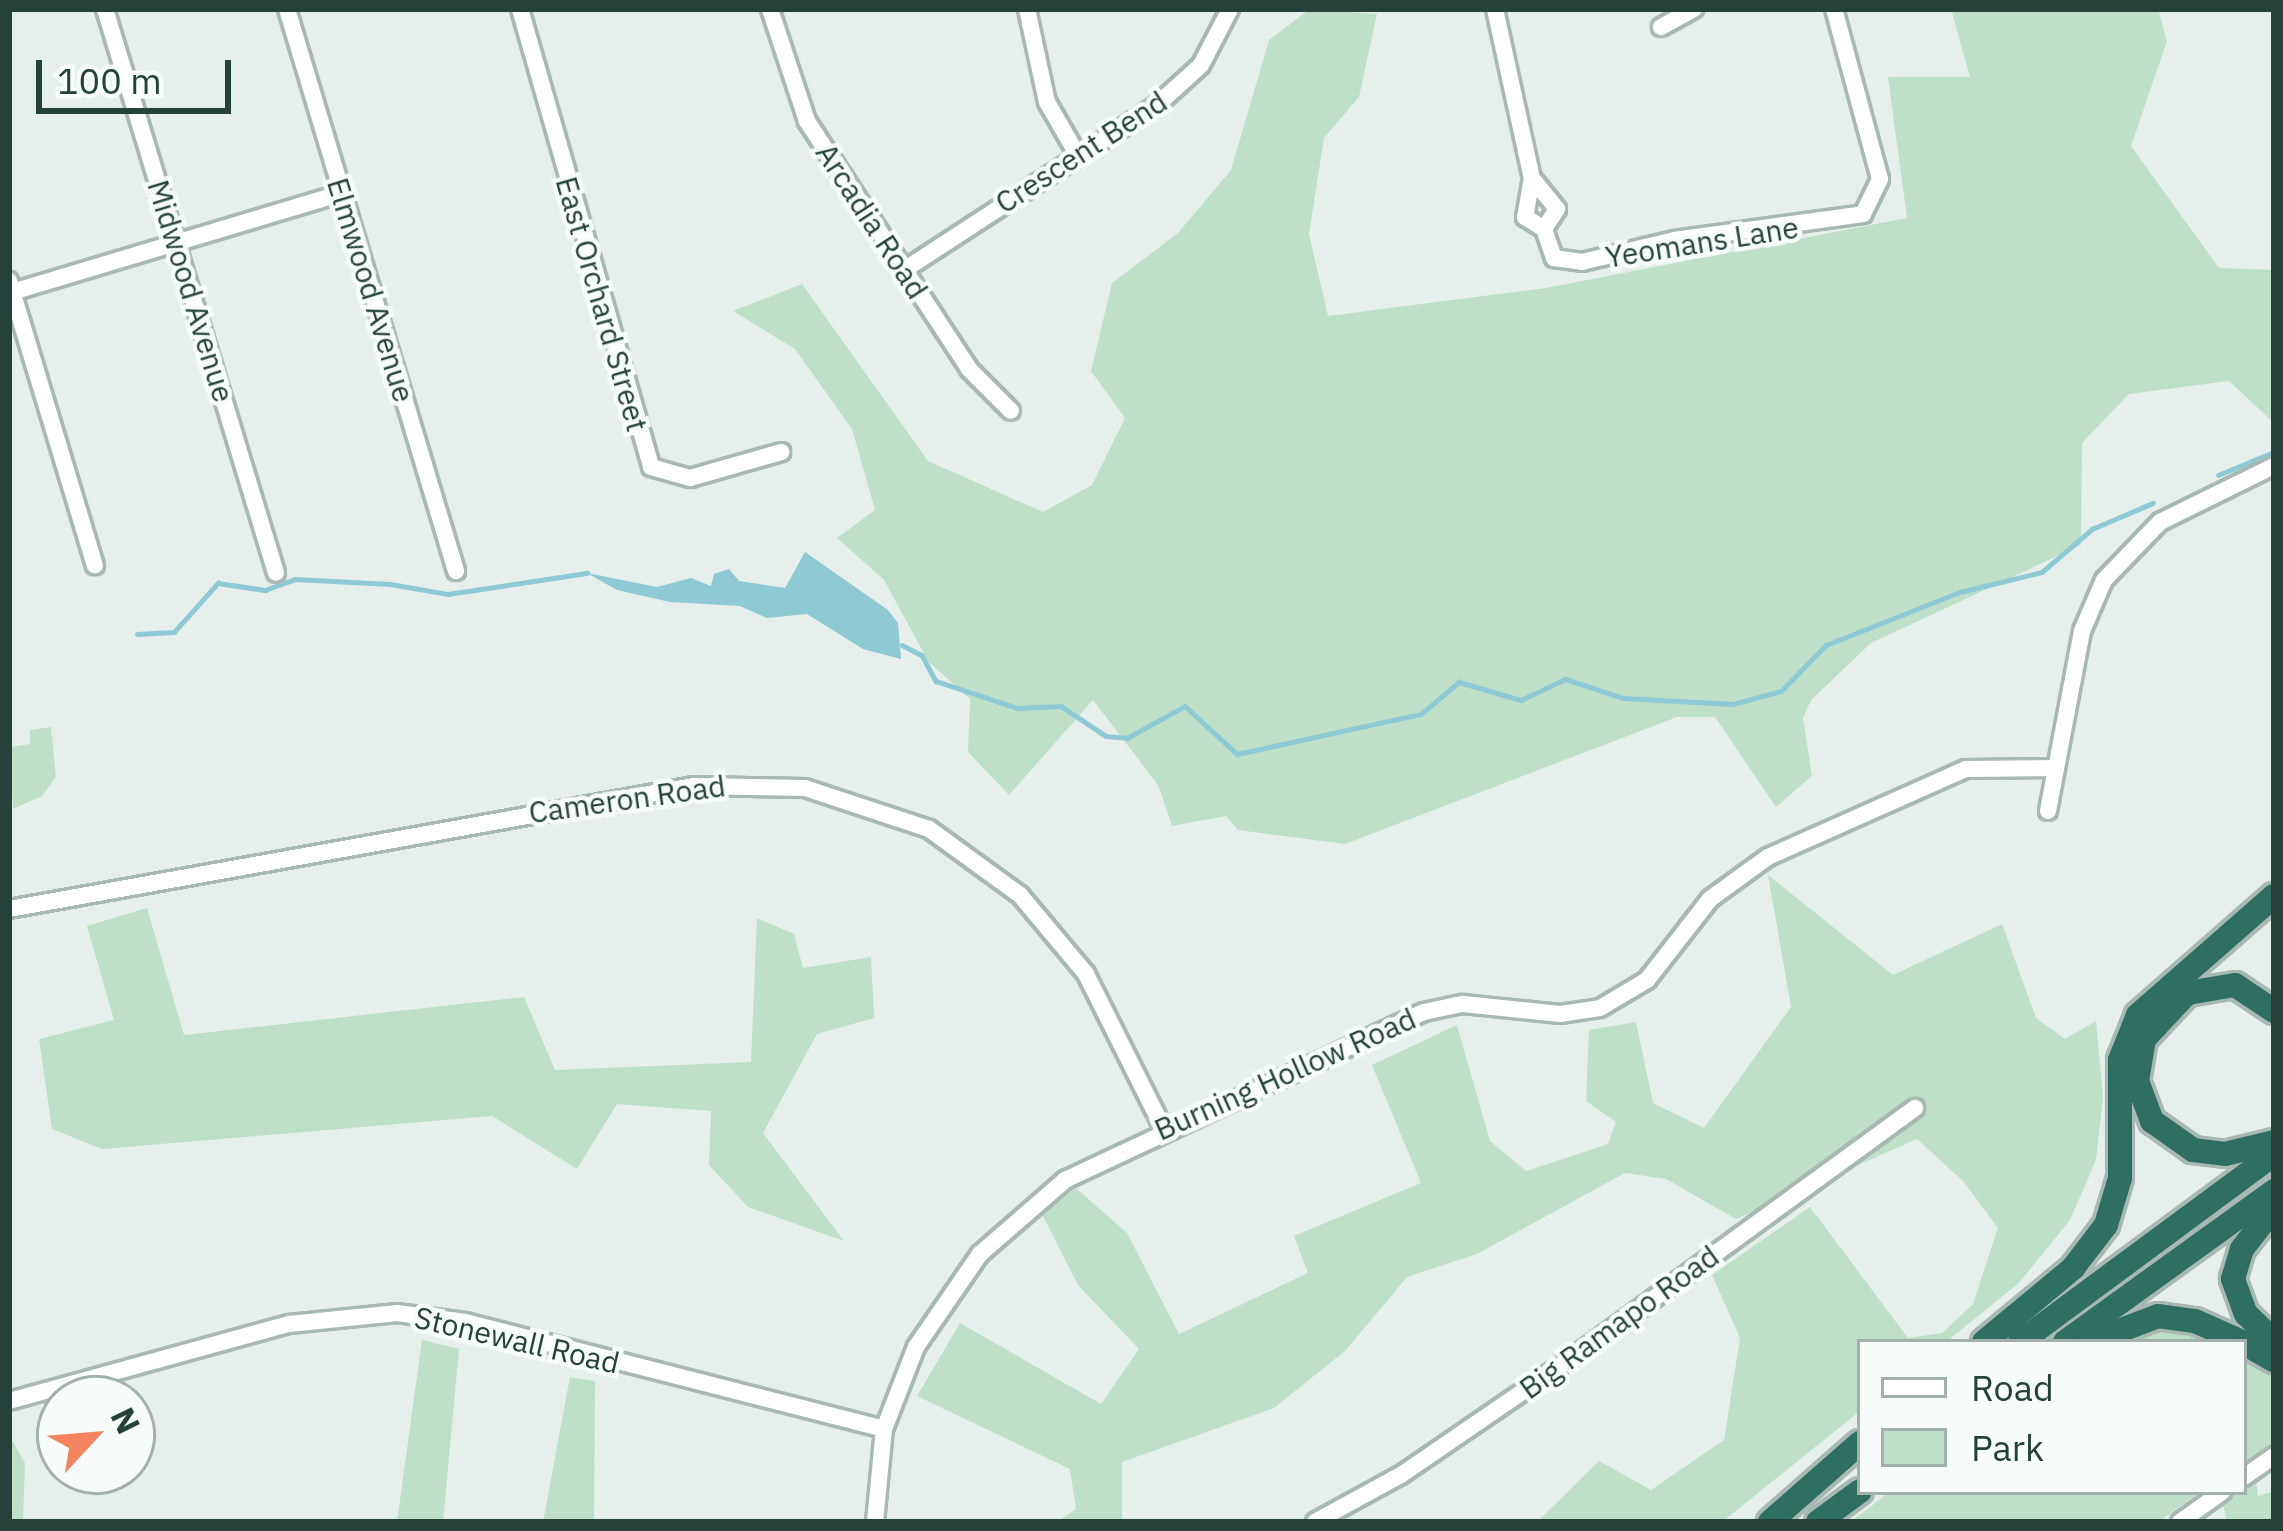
<!DOCTYPE html>
<style>
body{margin:0}
#map{position:relative;width:2283px;height:1531px;overflow:hidden;background:#e6efeb;font-family:"IBM Plex Sans",sans-serif}
div>[style]{position:absolute}
[style*='--x']{left:calc(var(--x)*1px);top:calc(var(--y)*1px);width:calc(var(--w)*1px);rotate:calc(var(--a)*1deg)}
.green>*{inset:0;background:#bfe0c8}
.water>*{inset:0;background:#8ec9d4}
.stream>*{height:4.5px;margin:-2.25px;padding:0 2.25px;transform-origin:2.25px;border-radius:2.25px;background:#8ec9d4}
.roads{filter:drop-shadow(3px 0 #a8b8b2) drop-shadow(-3px 0 #a8b8b2) drop-shadow(0 3px #a8b8b2) drop-shadow(0 -3px #a8b8b2)}
.minor>*{height:16px;margin:-8px;padding:0 8px;transform-origin:8px;border-radius:8px;background:#fff}
.highway>*{height:24px;margin:-12px;padding:0 12px;transform-origin:12px;border-radius:12px;background:#2f6f62}
span{translate:-50% -50%;white-space:nowrap;text-align:center;line-height:1.15;-webkit-text-stroke:9px #f7fbf9;paint-order:stroke}
.street-label{font-size:30px;color:#24423a}
.frame{position:absolute;inset:0;border:12px solid #24423a;pointer-events:none}
.legend{position:absolute;left:1857px;top:1339px;width:390px;height:156px;box-sizing:border-box;background:#f7fbf9;border:3px solid #a3b1ad;margin:0;padding:15px 21px;list-style:none;font-size:36px;color:#24423a}
.legend li{display:flex;align-items:center;gap:24px;height:60px}
.legend b{width:60px;border:3px solid #a3b1ad}
.north{position:absolute;left:36px;top:1375px;width:120px;height:120px;box-sizing:border-box;background:#f7fbf9;border:3px solid #a3b1ad;border-radius:50%;rotate:64deg;font-size:33px;font-weight:700;line-height:48px;text-align:center;color:#24423a}
.north::after{content:'';display:block;margin:auto;width:42px;height:54px;background:#f4845f;clip-path:polygon(50% 0,100% 100%,50% 72%,0 100%)}
.scale{position:absolute;left:36px;top:60px;width:195px;height:54px;box-sizing:border-box;border:6px solid #24423a;border-top:0;padding-left:15px;font-size:36px;line-height:42px;white-space:nowrap;color:#24423a;-webkit-text-stroke:9px #f7fbf9;paint-order:stroke}
</style>
<div id="map">
<div class="green">
<div style="clip-path:polygon(1310px 9px,1377px 14px,1359px 97px,1324px 138px,1309px 234px,1328px 316px,1546px 288px,1907px 218px,1888px 77px,1970px 77px,1951px 9px,2158px 9px,2167px 41px,2131px 146px,2219px 268px,2274px 270px,2274px 423px,2229px 381px,2129px 394px,2082px 443px,2081px 545px,1871px 643px,1811px 700px,1803px 718px,1812px 776px,1776px 807px,1715px 717px,1677px 717px,1345px 844px,1238px 830px,1226px 816px,1172px 826px,1158px 785px,1093px 700px,1009px 795px,968px 752px,970px 699px,928px 661px,884px 580px,837px 538px,875px 510px,852px 429px,795px 349px,733px 311px,802px 284px,928px 461px,1043px 512px,1092px 485px,1125px 418px,1091px 371px,1112px 283px,1178px 233px,1231px 170px,1269px 40px)"></div>
<div style="clip-path:polygon(51px 727px,56px 777px,42px 796px,13px 809px,9px 747px,30px 744px,30px 730px)"></div>
<div style="clip-path:polygon(1768px 875px,1893px 975px,2002px 924px,2036px 1018px,2065px 1039px,2096px 1021px,2103px 1097px,2096px 1160px,2070px 1220px,2019px 1283px,1946px 1342px,1860px 1342px,1860px 1411px,1722px 1522px,1537px 1522px,1599px 1461px,1651px 1490px,1724px 1440px,1740px 1338px,1712px 1275px,1810px 1207px,1908px 1338px,1942px 1333px,1973px 1304px,1998px 1228px,1964px 1182px,1917px 1139px,1736px 1219px,1666px 1179px,1625px 1173px,1477px 1254px,1407px 1277px,1345px 1351px,1274px 1408px,1122px 1462px,1122px 1522px,1057px 1522px,1076px 1509px,1070px 1469px,917px 1396px,960px 1323px,1101px 1404px,1139px 1349px,1078px 1285px,1042px 1214px,1076px 1188px,1127px 1233px,1179px 1334px,1308px 1273px,1294px 1236px,1421px 1183px,1372px 1065px,1457px 1025px,1490px 1141px,1526px 1171px,1608px 1144px,1616px 1122px,1586px 1101px,1589px 1030px,1636px 1022px,1653px 1103px,1704px 1128px,1791px 1007px)"></div>
<div style="clip-path:polygon(147px 908px,184px 1035px,524px 997px,555px 1070px,751px 1062px,757px 918px,794px 934px,803px 968px,871px 957px,874px 1018px,817px 1034px,763px 1133px,844px 1241px,748px 1207px,709px 1165px,711px 1111px,617px 1104px,577px 1169px,492px 1116px,102px 1149px,52px 1129px,39px 1039px,114px 1020px,87px 926px)"></div>
<div style="clip-path:polygon(2166px 1313px,2274px 1352px,2274px 1445px,2253px 1457px,2258px 1496px,2274px 1491px,2274px 1522px,2227px 1522px,2220px 1492px,2244px 1492px,2244px 1342px,2103px 1342px)"></div>
<div style="clip-path:polygon(422px 1340px,459px 1349px,443px 1522px,397px 1522px)"></div>
<div style="clip-path:polygon(570px 1377px,595px 1381px,594px 1522px,543px 1522px)"></div>
<div style="clip-path:polygon(9px 1435px,25px 1463px,23px 1522px,9px 1522px)"></div>
<div style="clip-path:polygon(1890px 1492px,2200px 1492px,2158px 1522px,1850px 1522px)"></div>
</div>
<div class="water">
<div style="clip-path:polygon(805px 552px,888px 610px,898px 623px,901px 659px,863px 649px,807px 614px,767px 618px,740px 606px,670px 602px,617px 590px,587px 573px,657px 587px,691px 578px,711px 586px,714px 574px,729px 569px,739px 581px,785px 588px)"></div>
</div>
<div class="stream">
<div style="--x:2218;--y:475;--w:61;--a:-22.3"></div>
<div style="--x:137;--y:634;--w:37;--a:-3"></div>
<div style="--x:174;--y:632;--w:66;--a:-48.1"></div>
<div style="--x:218;--y:583;--w:48;--a:8.5"></div>
<div style="--x:265;--y:590;--w:32;--a:-20"></div>
<div style="--x:295;--y:579;--w:95;--a:3"></div>
<div style="--x:390;--y:584;--w:59;--a:9.8"></div>
<div style="--x:448;--y:594;--w:141;--a:-8.6"></div>
<div style="--x:902;--y:645;--w:22;--a:27"></div>
<div style="--x:922;--y:655;--w:30;--a:62"></div>
<div style="--x:936;--y:681;--w:85;--a:18.4"></div>
<div style="--x:1017;--y:708;--w:44;--a:-2.6"></div>
<div style="--x:1061;--y:706;--w:54;--a:33.7"></div>
<div style="--x:1106;--y:736;--w:21;--a:5"></div>
<div style="--x:1127;--y:738;--w:66;--a:-28.9"></div>
<div style="--x:1185;--y:706;--w:71;--a:42.7"></div>
<div style="--x:1237;--y:754;--w:188;--a:-12.3"></div>
<div style="--x:1421;--y:714;--w:50;--a:-40.1"></div>
<div style="--x:1459;--y:682;--w:65;--a:16.2"></div>
<div style="--x:1521;--y:700;--w:49;--a:-25.5"></div>
<div style="--x:1565;--y:679;--w:61;--a:18.1"></div>
<div style="--x:1623;--y:698;--w:110;--a:3.1"></div>
<div style="--x:1733;--y:704;--w:50;--a:-15.2"></div>
<div style="--x:1781;--y:691;--w:64;--a:-45.6"></div>
<div style="--x:1826;--y:645;--w:144;--a:-21.6"></div>
<div style="--x:1960;--y:592;--w:84;--a:-13.7"></div>
<div style="--x:2042;--y:572;--w:66;--a:-40.7"></div>
<div style="--x:2092;--y:529;--w:66;--a:-23.1"></div>
</div>
<div class="roads">
<div class="minor">
<div style="--x:105;--y:9;--w:589;--a:73.13"></div>
<div style="--x:287;--y:9;--w:587;--a:73.26"></div>
<div style="--x:520;--y:9;--w:476;--a:74"></div>
<div style="--x:651;--y:467;--w:41;--a:15.8"></div>
<div style="--x:690;--y:478;--w:95;--a:-15.9"></div>
<div style="--x:770;--y:9;--w:118;--a:71.7"></div>
<div style="--x:807;--y:121;--w:296;--a:56.8"></div>
<div style="--x:969;--y:369;--w:59;--a:45"></div>
<div style="--x:1027;--y:9;--w:95;--a:77.9"></div>
<div style="--x:1047;--y:102;--w:60;--a:60"></div>
<div style="--x:1495;--y:9;--w:173;--a:77.7"></div>
<div style="--x:1532;--y:178;--w:40;--a:100"></div>
<div style="--x:1525;--y:217;--w:22;--a:32"></div>
<div style="--x:1544;--y:229;--w:24;--a:-57"></div>
<div style="--x:1557;--y:209;--w:40;--a:-129"></div>
<div style="--x:1661;--y:27;--w:38;--a:-29"></div>
<div style="--x:1544;--y:229;--w:31;--a:71"></div>
<div style="--x:1554;--y:258;--w:28;--a:8"></div>
<div style="--x:1582;--y:262;--w:95;--a:-13.4"></div>
<div style="--x:1674;--y:240;--w:191;--a:-7.8"></div>
<div style="--x:1863;--y:214;--w:39;--a:-64"></div>
<div style="--x:1880;--y:179;--w:176;--a:-105.1"></div>
<div style="--x:904;--y:270;--w:302;--a:-33.1"></div>
<div style="--x:1157;--y:105;--w:59;--a:-42.3"></div>
<div style="--x:1201;--y:65;--w:63;--a:-62.6"></div>
<div style="--x:9;--y:281;--w:297;--a:73.2"></div>
<div style="--x:12;--y:292;--w:345;--a:-16.7"></div>
<div style="--x:2048;--y:811;--w:183;--a:-79.3"></div>
<div style="--x:2082;--y:631;--w:56;--a:-66.7"></div>
<div style="--x:2104;--y:580;--w:81;--a:-46"></div>
<div style="--x:2160;--y:522;--w:127;--a:-26.2"></div>
<div style="--x:9;--y:909;--w:696;--a:-10.18"></div>
<div style="--x:694;--y:786;--w:111;--a:1"></div>
<div style="--x:805;--y:788;--w:131;--a:18.3"></div>
<div style="--x:929;--y:829;--w:112;--a:36"></div>
<div style="--x:1020;--y:895;--w:103;--a:50.1"></div>
<div style="--x:1086;--y:974;--w:172;--a:63.4"></div>
<div style="--x:9;--y:1401;--w:290;--a:-15.4"></div>
<div style="--x:289;--y:1324;--w:109;--a:-5.8"></div>
<div style="--x:397;--y:1313;--w:69;--a:7.5"></div>
<div style="--x:465;--y:1322;--w:432;--a:14.3"></div>
<div style="--x:2244;--y:1477;--w:37;--a:-35"></div>
<div style="--x:875;--y:1522;--w:93;--a:-84.5"></div>
<div style="--x:884;--y:1429;--w:88;--a:-68.7"></div>
<div style="--x:916;--y:1347;--w:113;--a:-55.5"></div>
<div style="--x:980;--y:1254;--w:113;--a:-41"></div>
<div style="--x:1065;--y:1180;--w:396;--a:-25.1"></div>
<div style="--x:1424;--y:1012;--w:40;--a:-12"></div>
<div style="--x:1463;--y:1004;--w:98;--a:5.9"></div>
<div style="--x:1560;--y:1014;--w:40;--a:-8.5"></div>
<div style="--x:1600;--y:1008;--w:55;--a:-30.8"></div>
<div style="--x:1647;--y:980;--w:103;--a:-52.1"></div>
<div style="--x:1710;--y:899;--w:72;--a:-35.9"></div>
<div style="--x:1768;--y:857;--w:217;--a:-24"></div>
<div style="--x:1966;--y:769;--w:90;--a:-0.6"></div>
<div style="--x:1315;--y:1522;--w:98;--a:-28.7"></div>
<div style="--x:1401;--y:1475;--w:216;--a:-34.4"></div>
<div style="--x:1579;--y:1353;--w:416;--a:-36.1"></div>
<div style="--x:2180;--y:1522;--w:52;--a:-35.5"></div>
</div>
<div class="highway">
<div style="--x:2274;--y:1011;--w:47;--a:-146.3"></div>
<div style="--x:2235;--y:985;--w:49;--a:170.5"></div>
<div style="--x:2187;--y:993;--w:63;--a:133.1"></div>
<div style="--x:2144;--y:1039;--w:43;--a:99.5"></div>
<div style="--x:2137;--y:1081;--w:43;--a:69.4"></div>
<div style="--x:2152;--y:1121;--w:50;--a:35.3"></div>
<div style="--x:2193;--y:1150;--w:32;--a:7"></div>
<div style="--x:2225;--y:1154;--w:50;--a:-13.8"></div>
<div style="--x:2274;--y:1208;--w:52;--a:128"></div>
<div style="--x:2242;--y:1249;--w:31;--a:107"></div>
<div style="--x:2233;--y:1279;--w:37;--a:70"></div>
<div style="--x:2246;--y:1314;--w:39;--a:44"></div>
<div style="--x:1984;--y:1342;--w:116;--a:-39.7"></div>
<div style="--x:2073;--y:1268;--w:54;--a:-52.5"></div>
<div style="--x:2106;--y:1225;--w:49;--a:-73.4"></div>
<div style="--x:2120;--y:1178;--w:118;--a:-90"></div>
<div style="--x:2120;--y:1060;--w:48;--a:-68.2"></div>
<div style="--x:2138;--y:1015;--w:181;--a:-41.2"></div>
<div style="--x:2020;--y:1342;--w:316;--a:-36.5"></div>
<div style="--x:2065;--y:1342;--w:258;--a:-35.8"></div>
<div style="--x:2090;--y:1342;--w:73;--a:-20.9"></div>
<div style="--x:2158;--y:1316;--w:37;--a:8"></div>
<div style="--x:2195;--y:1321;--w:51;--a:24.1"></div>
<div style="--x:2244;--y:1343;--w:34;--a:30"></div>
<div style="--x:1770;--y:1522;--w:120;--a:-41.3"></div>
<div style="--x:1818;--y:1522;--w:52;--a:-36.4"></div>
</div>
</div>
<div class="street-label">
<span style="left:1081px;top:152px;rotate:-33deg">Crescent Bend</span>
<span style="left:872px;top:221px;rotate:57deg">Arcadia Road</span>
<span style="left:1702px;top:242px;rotate:-9deg">Yeomans Lane</span>
<span style="left:371px;top:290px;rotate:73deg">Elmwood Avenue</span>
<span style="left:191px;top:291px;rotate:73deg">Midwood Avenue</span>
<span style="left:602px;top:304px;rotate:74deg">East Orchard Street</span>
<span style="left:627px;top:799px;rotate:-8deg">Cameron Road</span>
<span style="left:1285px;top:1074px;rotate:-24deg">Burning Hollow Road</span>
<span style="left:1619px;top:1322px;rotate:-36deg">Big Ramapo Road</span>
<span style="left:517px;top:1340px;rotate:13deg">Stonewall Road</span>
</div>
<div class="frame"></div>
<ul class="legend">
<li><b style="height:15px;background:#fff"></b>Road</li>
<li><b style="height:33px;background:#bfe0c8"></b>Park</li>
</ul>
<div class="north">N</div>
<div class="scale">100 m</div>
</div>
